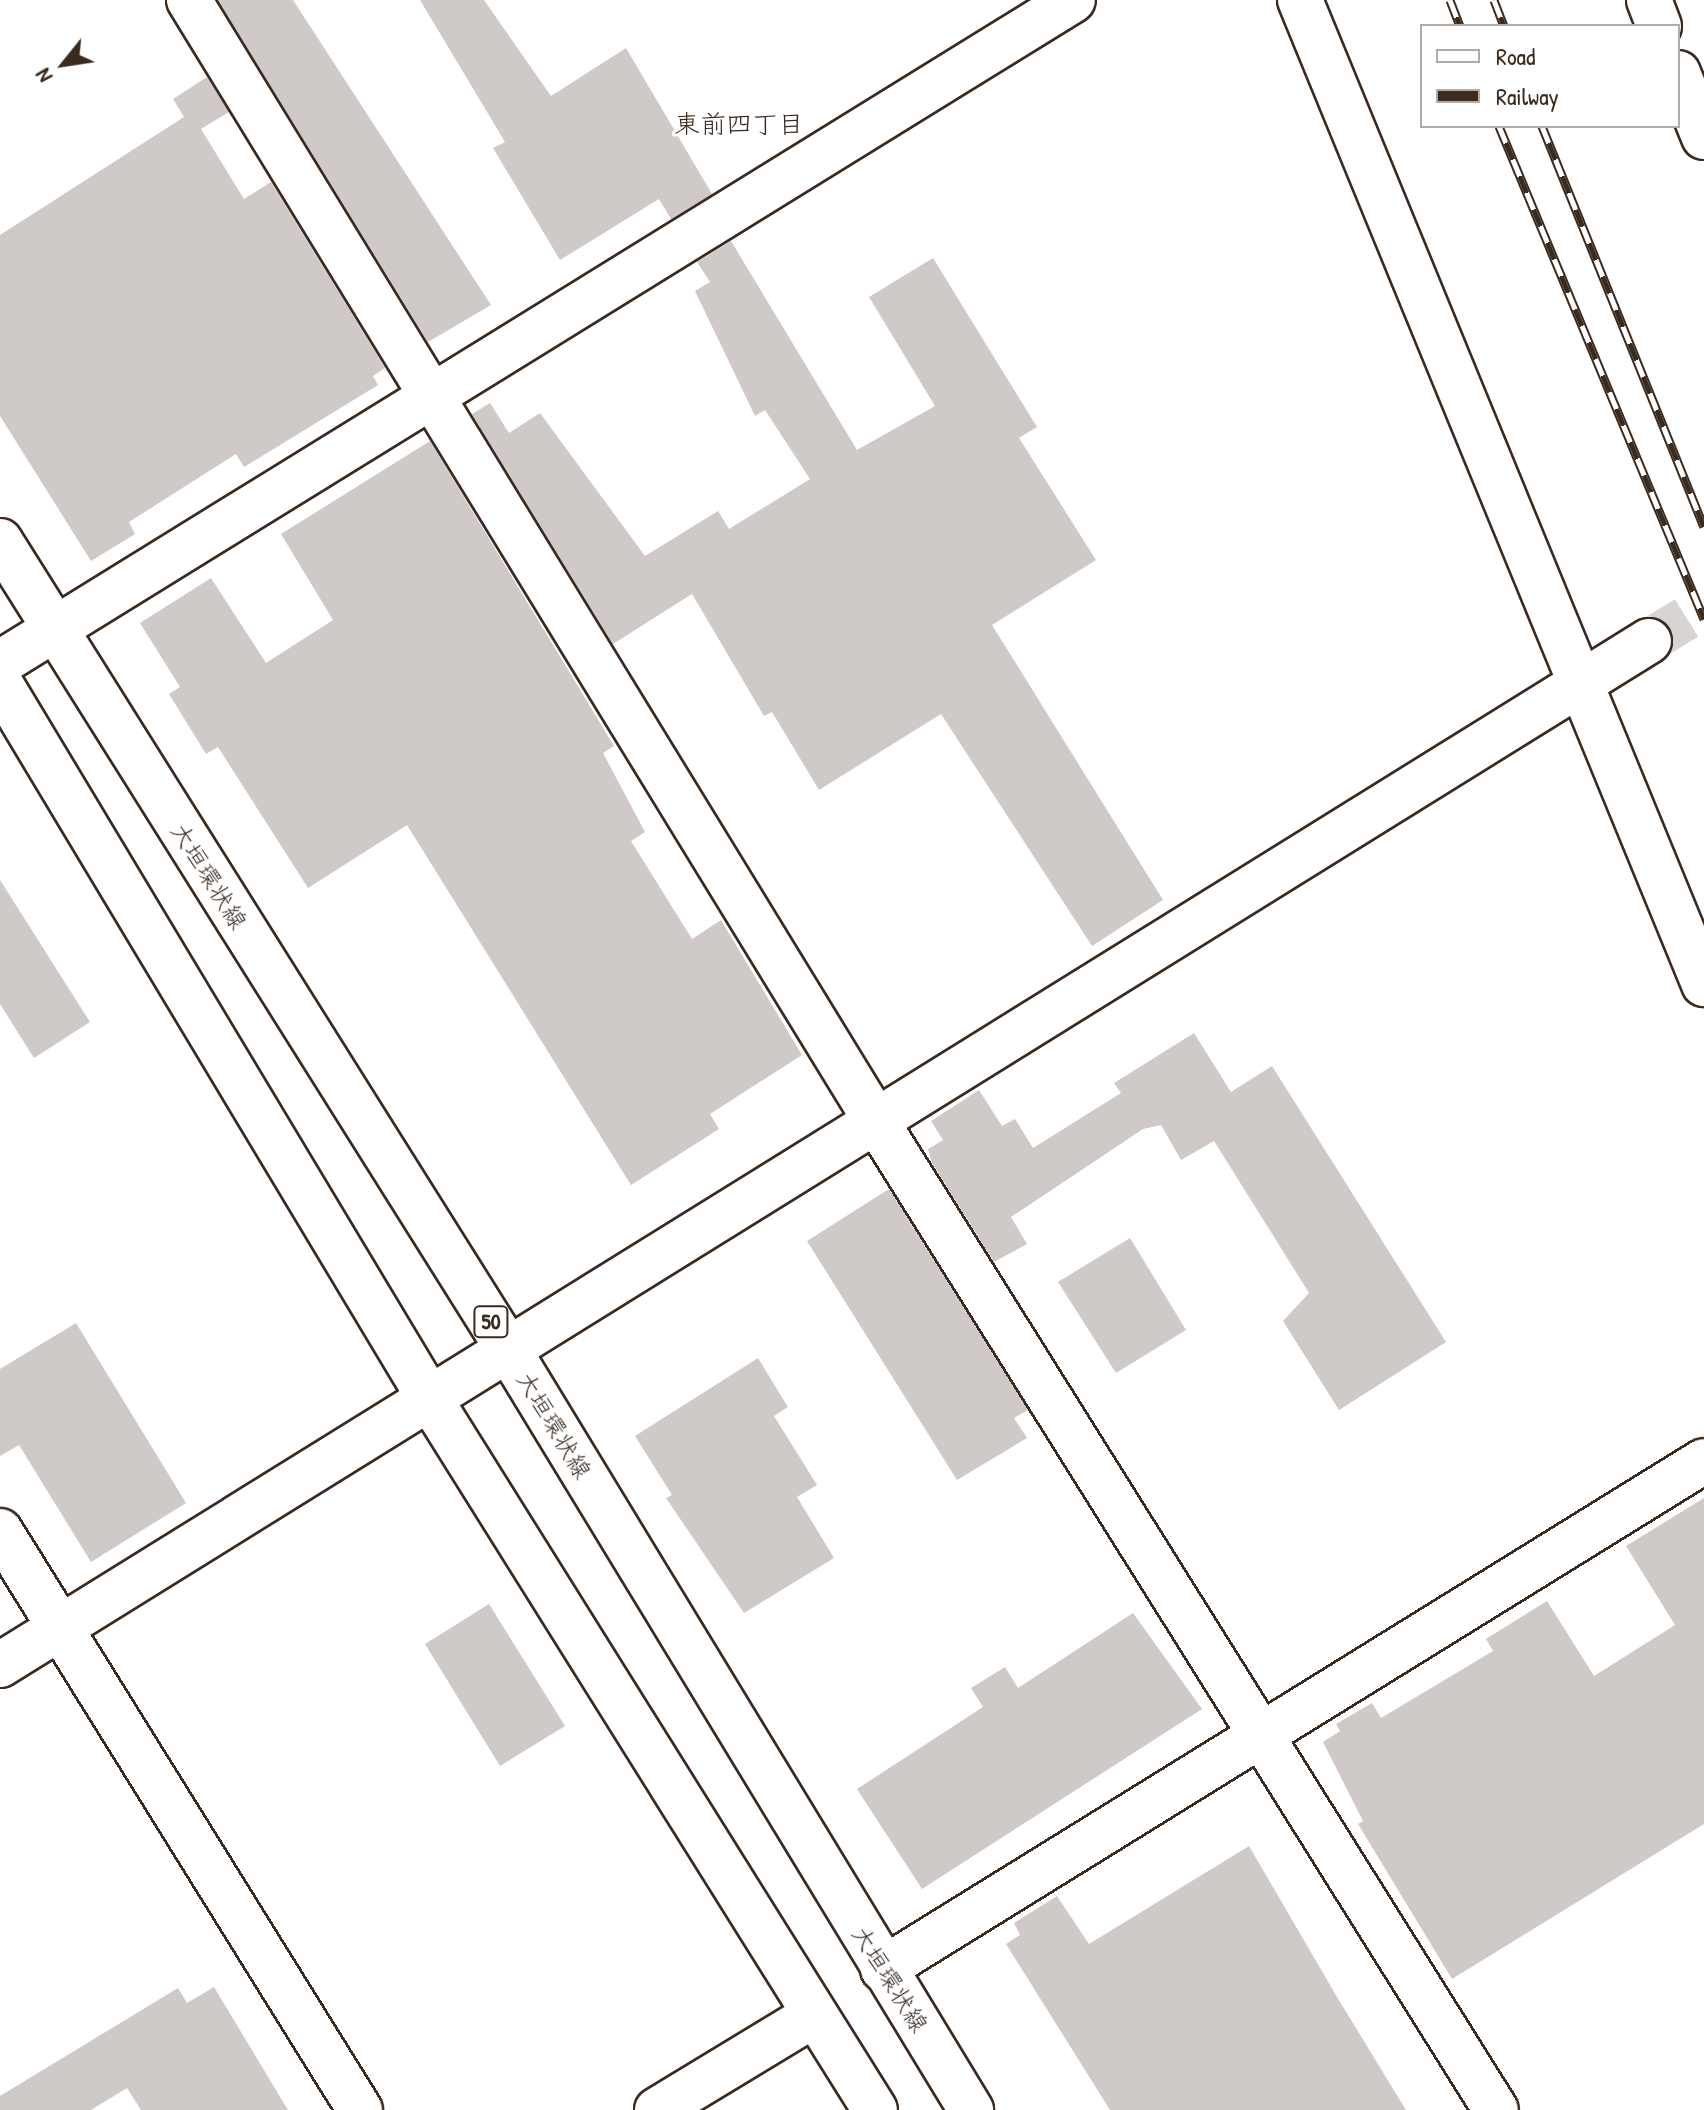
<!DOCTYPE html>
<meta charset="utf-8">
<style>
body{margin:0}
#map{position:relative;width:1704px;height:2110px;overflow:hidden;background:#fff;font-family:"Patrick Hand","Klee One",sans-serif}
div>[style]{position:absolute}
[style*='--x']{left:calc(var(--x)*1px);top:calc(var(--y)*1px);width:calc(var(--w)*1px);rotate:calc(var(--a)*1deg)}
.building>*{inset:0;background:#cfcac7}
.minor-tunnel>*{height:44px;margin-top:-22px;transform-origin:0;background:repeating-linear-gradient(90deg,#d8d4d2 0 44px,transparent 0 66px)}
.roads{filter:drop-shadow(2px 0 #3b2a1e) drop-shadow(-2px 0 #3b2a1e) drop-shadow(0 2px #3b2a1e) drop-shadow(0 -2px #3b2a1e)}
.minor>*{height:44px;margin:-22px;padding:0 22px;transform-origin:22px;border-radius:22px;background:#fff}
.major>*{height:44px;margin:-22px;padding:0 22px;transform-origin:22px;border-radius:22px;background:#fff}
.rail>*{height:9px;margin-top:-4.5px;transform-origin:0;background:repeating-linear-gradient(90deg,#fff 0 18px,#3b2a1e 0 36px);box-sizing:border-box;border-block:2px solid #3b2a1e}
span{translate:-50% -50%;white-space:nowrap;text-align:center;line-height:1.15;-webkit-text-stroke:6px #fff;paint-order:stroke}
.shield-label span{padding:2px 6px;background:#fff;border:2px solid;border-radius:6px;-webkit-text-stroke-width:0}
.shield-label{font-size:22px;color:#3b2a1e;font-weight:700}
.street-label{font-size:24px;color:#3b2a1e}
.neighbourhood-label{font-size:26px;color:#3b2a1e}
.legend{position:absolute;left:1420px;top:24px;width:260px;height:104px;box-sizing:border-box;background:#fff;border:2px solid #b1aaa5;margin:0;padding:10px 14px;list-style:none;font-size:24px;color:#3b2a1e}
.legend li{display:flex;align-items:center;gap:16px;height:40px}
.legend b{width:40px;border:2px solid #b1aaa5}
.north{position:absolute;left:24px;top:24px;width:80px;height:80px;-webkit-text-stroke:6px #fff;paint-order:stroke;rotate:240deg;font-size:22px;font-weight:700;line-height:32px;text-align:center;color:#3b2a1e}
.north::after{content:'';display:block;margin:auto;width:28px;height:36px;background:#3b2a1e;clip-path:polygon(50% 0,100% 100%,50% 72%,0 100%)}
</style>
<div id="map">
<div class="building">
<div style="clip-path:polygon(218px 0,293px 0,491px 305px,428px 342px)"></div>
<div style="clip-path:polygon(420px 0,484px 0,551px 96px,626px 48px,712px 194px,671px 219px,659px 199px,560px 260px,493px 148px,505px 142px)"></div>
<div style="clip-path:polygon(207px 77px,229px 112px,201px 129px,244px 199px,271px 182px,385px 368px,373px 376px,378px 385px,244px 467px,236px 454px,129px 522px,135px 534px,91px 561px,0 416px,0 235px,184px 117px,173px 99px)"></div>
<div style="clip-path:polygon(731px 241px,857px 450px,935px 406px,869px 297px,933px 258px,1037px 427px,1019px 438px,1096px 560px,992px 625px,1163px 900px,1092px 946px,941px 714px,819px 790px,772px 712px,764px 716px,692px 594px,613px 644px,472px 414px,490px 403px,509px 433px,540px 413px,645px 556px,718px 511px,729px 529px,810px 479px,765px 410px,755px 416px,695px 291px,710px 282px,697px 262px)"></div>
<div style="clip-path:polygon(430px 441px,614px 746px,603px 753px,645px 832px,631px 841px,692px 939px,721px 920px,802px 1055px,710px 1114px,719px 1129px,631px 1185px,407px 825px,308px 888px,218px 747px,206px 754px,169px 694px,180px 687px,140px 623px,211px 578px,266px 663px,333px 620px,281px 534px)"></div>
<div style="clip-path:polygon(0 880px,90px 1022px,34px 1058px,0 1004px)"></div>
<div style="clip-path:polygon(1194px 1033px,1231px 1092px,1272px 1066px,1446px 1342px,1339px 1410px,1283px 1321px,1309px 1293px,1214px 1141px,1181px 1160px,1161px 1125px,1143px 1129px,1011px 1217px,1027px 1244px,994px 1262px,932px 1163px,928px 1149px,943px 1140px,931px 1121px,979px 1090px,1002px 1126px,1015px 1119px,1033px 1148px,1121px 1093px,1114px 1083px)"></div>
<div style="clip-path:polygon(889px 1189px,1028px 1410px,1014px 1418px,1027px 1438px,957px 1480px,807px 1241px)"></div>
<div style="clip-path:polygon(1130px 1238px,1186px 1330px,1116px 1373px,1058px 1282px)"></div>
<div style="clip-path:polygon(76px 1323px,186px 1503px,91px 1562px,19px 1445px,0 1456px,0 1369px)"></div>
<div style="clip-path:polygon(758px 1358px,788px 1407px,774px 1416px,817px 1485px,797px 1497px,834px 1558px,744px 1613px,666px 1498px,672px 1495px,635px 1436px)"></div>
<div style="clip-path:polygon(1704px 1498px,1704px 1824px,1452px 1979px,1358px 1824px,1363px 1821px,1323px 1742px,1340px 1731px,1336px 1724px,1372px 1703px,1381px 1718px,1493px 1651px,1486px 1639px,1547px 1601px,1594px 1676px,1675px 1625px,1626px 1546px)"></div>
<div style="clip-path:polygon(489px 1604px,565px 1726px,500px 1766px,425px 1644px)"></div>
<div style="clip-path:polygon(1133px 1613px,1202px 1709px,922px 1889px,857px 1789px,983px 1707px,971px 1688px,1005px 1667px,1018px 1688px)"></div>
<div style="clip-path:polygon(1249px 1846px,1337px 1997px,1406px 2110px,1110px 2110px,1006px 1944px,1020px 1935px,1014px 1923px,1057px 1896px,1089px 1944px)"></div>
<div style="clip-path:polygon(214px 1987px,288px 2110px,141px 2110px,127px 2088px,91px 2110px,0 2110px,0 2096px,178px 1988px,187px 2003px)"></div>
</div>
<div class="minor-tunnel">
<div style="--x:1649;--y:641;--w:65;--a:-31.7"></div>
</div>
<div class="roads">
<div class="minor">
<div style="--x:189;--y:0;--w:1315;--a:58.5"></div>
<div style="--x:876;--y:1121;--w:1167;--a:57.92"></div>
<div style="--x:1300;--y:0;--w:1064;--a:67.68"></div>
<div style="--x:1649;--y:0;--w:28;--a:69"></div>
<div style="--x:1678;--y:73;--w:69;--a:67.9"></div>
<div style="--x:0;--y:663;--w:1261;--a:-31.71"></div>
<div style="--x:0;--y:1531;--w:682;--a:58.13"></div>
<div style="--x:0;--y:1665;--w:1941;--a:-31.84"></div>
<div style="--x:883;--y:1969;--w:965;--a:-31.75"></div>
<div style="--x:657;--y:2110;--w:184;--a:-31.2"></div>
</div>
<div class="major">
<div style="--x:0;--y:541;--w:954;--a:57.84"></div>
<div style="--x:508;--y:1349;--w:891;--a:58.68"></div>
<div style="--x:0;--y:683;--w:832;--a:59.02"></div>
<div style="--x:428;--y:1396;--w:842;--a:57.95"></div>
</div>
</div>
<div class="rail">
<div style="--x:1450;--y:0;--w:28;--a:69"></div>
<div style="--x:1494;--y:0;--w:28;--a:69"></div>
<div style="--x:1499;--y:126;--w:534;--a:67.42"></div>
<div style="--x:1542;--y:126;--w:432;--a:68"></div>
</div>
<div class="shield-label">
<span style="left:491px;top:1322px">50</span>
</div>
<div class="street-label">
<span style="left:209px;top:876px;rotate:58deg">大垣環状線</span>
<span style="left:554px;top:1425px;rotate:59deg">大垣環状線</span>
<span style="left:890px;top:1979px;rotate:58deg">大垣環状線</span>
</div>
<div class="neighbourhood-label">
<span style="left:739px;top:124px">東前四丁目</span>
</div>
<ul class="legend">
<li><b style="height:10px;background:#fff"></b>Road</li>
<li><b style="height:10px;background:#3b2a1e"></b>Railway</li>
</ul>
<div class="north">N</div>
</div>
